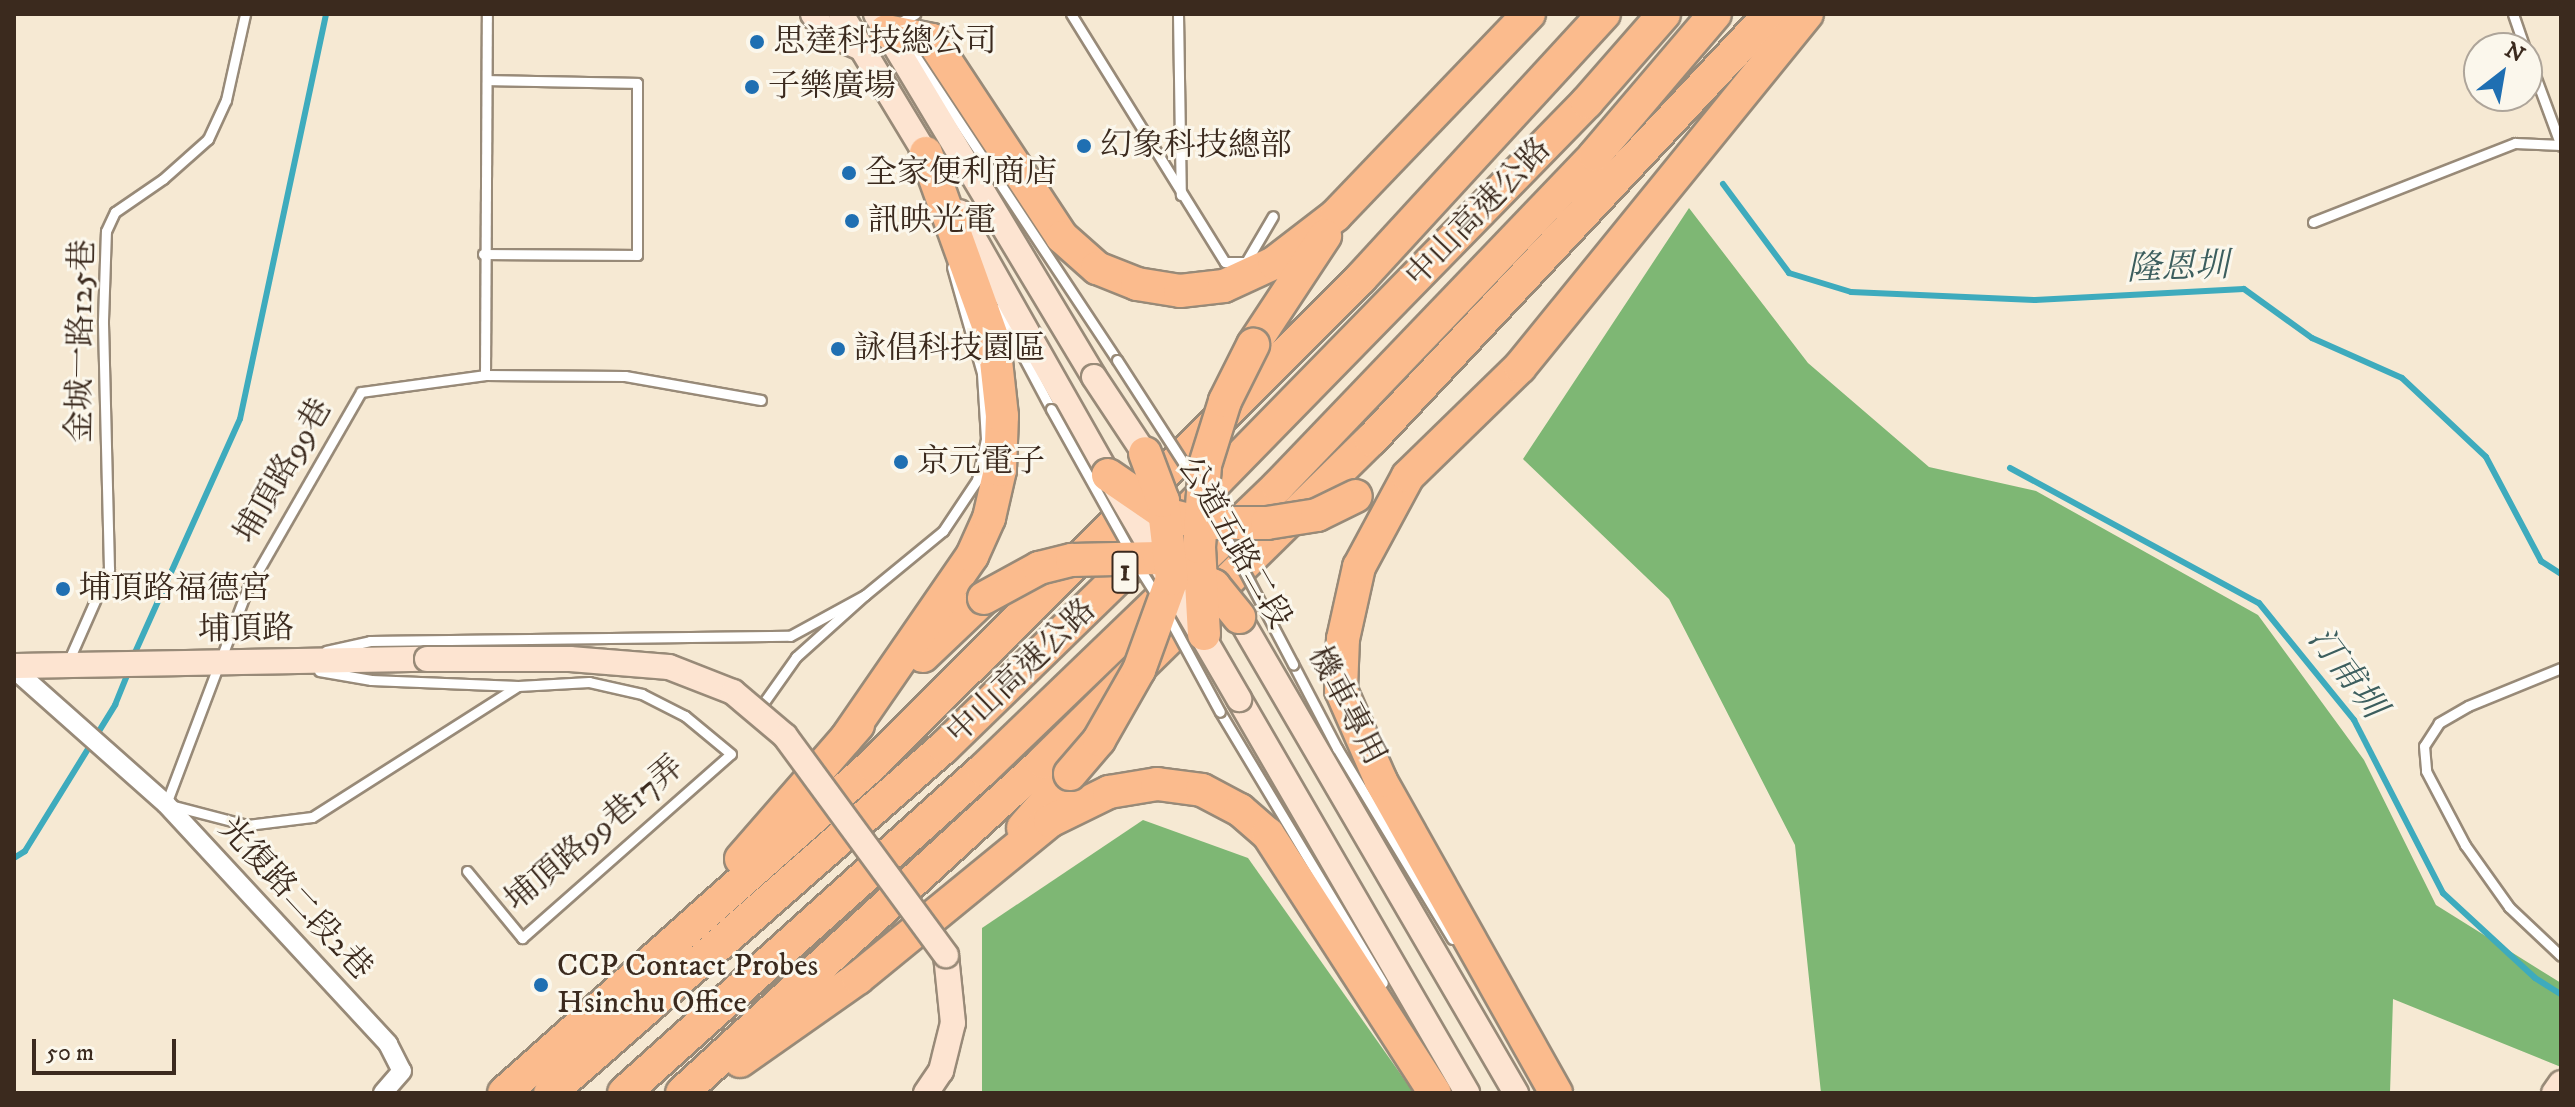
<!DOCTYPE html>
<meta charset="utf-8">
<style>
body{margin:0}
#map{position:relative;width:2575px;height:1107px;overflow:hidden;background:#f6e9d3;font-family:"IM FELL DW Pica","Noto Serif TC",serif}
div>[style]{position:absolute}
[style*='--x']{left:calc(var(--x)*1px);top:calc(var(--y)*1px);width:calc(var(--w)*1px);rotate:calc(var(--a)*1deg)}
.forest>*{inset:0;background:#7eb774}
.stream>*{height:6px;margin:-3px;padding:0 3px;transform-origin:3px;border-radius:3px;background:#3eabbd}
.roads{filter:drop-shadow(2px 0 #988a78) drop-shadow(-2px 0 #988a78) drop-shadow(0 2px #988a78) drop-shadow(0 -2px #988a78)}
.lane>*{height:9px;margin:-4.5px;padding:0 4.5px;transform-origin:4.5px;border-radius:4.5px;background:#fff}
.street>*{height:18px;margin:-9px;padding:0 9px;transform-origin:9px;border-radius:9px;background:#fff}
.secondary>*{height:24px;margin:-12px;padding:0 12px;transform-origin:12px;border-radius:12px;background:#fde4d1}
.highway>*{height:32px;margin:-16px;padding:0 16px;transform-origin:16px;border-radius:16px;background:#fbbb8d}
.bridges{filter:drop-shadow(2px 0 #988a78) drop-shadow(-2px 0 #988a78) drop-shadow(0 2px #988a78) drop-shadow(0 -2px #988a78)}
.lane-bridge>*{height:9px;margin:-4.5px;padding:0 4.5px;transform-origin:4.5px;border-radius:4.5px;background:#fff}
.secondary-bridge>*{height:24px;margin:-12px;padding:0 12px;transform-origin:12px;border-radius:12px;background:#fde4d1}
.highway-bridge>*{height:32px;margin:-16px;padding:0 16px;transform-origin:16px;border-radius:16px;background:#fbbb8d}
.dots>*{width:22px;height:22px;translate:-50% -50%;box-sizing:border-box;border:4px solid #fbf7ec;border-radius:50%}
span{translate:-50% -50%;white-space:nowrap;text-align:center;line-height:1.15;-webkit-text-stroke:6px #fbf7ec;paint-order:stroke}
.shield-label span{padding:2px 6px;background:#fbf7ec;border:2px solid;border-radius:6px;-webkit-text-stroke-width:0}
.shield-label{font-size:30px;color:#3b2a1e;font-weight:700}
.poi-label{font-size:32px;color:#3b2a1e}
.left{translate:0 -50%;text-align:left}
.street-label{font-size:32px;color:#3b2a1e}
.water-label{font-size:34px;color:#3c5e5e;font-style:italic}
.frame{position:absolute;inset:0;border:16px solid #3b2a1e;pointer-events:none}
.north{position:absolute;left:2463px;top:32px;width:80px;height:80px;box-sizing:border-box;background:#fbf7ec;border:2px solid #aea59a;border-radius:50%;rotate:31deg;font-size:22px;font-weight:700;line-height:32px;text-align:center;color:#3b2a1e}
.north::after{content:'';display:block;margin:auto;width:28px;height:36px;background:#1f6fb2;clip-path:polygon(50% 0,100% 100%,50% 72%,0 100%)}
.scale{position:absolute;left:32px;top:1039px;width:144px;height:36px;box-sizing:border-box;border:4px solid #3b2a1e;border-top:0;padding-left:10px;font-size:24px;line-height:28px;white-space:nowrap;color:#3b2a1e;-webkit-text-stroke:6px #fbf7ec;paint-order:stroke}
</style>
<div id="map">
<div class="forest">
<div style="clip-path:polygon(1689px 208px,1808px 363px,1929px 467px,2036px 491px,2258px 615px,2364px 760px,2436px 905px,2561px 983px,2561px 1067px,2393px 999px,2390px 1093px,1821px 1093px,1795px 845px,1669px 599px,1523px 459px)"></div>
<div style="clip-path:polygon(1143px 820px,1248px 858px,1414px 1093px,982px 1093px,982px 928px)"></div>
</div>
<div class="stream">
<div style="--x:1723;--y:184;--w:111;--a:53.4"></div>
<div style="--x:1789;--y:273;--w:65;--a:17"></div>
<div style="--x:1851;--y:292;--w:184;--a:2.5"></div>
<div style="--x:2035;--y:300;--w:209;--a:-3"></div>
<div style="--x:2244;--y:289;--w:84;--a:35.8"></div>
<div style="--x:2312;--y:338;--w:98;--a:24"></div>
<div style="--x:2402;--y:378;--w:115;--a:43.2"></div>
<div style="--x:2486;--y:457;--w:118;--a:62.1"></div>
<div style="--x:2541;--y:561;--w:24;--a:33"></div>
<div style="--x:2010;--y:468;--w:283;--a:28.5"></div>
<div style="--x:2259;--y:603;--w:151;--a:50.9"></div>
<div style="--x:2354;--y:720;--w:195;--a:62.8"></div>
<div style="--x:2443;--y:893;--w:125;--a:42.7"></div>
<div style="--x:2535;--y:978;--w:31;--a:32"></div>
<div style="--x:133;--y:657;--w:261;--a:-65.8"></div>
<div style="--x:240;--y:419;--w:414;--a:-78"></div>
<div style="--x:14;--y:858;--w:13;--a:-32"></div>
<div style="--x:25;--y:851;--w:172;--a:-58.3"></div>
<div style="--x:115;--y:705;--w:35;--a:-68"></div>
</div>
<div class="roads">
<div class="lane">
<div style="--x:1071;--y:14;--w:292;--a:58.2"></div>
<div style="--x:1225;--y:262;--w:21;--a:0"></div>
<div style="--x:1246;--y:262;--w:53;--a:-59.6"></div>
<div style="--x:1178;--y:14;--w:181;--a:89.1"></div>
<div style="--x:2513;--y:14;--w:36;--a:71"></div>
<div style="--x:897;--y:24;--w:21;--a:-29"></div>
<div style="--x:909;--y:46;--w:377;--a:56.5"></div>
<div style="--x:2527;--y:54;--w:98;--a:69.7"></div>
<div style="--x:2313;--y:222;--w:217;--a:-21.4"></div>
<div style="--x:2515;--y:143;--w:46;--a:2.5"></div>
<div style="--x:483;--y:254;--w:154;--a:0.4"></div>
<div style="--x:637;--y:255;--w:172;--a:-90"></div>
<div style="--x:637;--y:83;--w:150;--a:-178.9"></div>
<div style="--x:998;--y:309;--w:113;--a:62.1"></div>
<div style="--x:485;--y:375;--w:140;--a:0.4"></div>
<div style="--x:625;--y:376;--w:138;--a:10"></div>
<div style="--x:865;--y:595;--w:101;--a:-39.4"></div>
<div style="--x:943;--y:531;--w:61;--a:-56.3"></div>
<div style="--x:977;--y:480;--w:42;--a:-77.6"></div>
<div style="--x:986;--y:439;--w:66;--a:-93.5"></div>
<div style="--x:982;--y:373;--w:110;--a:-105.8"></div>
<div style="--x:326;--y:651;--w:45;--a:-12.8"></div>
<div style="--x:370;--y:641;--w:420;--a:-0.7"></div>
<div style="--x:790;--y:636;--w:85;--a:-28.7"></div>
<div style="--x:865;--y:595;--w:93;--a:138.1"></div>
<div style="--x:796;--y:657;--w:67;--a:125.3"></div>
<div style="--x:68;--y:662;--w:102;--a:-66.2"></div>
<div style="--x:109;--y:569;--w:249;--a:-91.4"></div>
<div style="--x:103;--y:320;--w:89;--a:-88.1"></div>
<div style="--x:106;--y:231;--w:21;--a:-65"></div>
<div style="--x:115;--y:212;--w:58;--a:-34.5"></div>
<div style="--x:163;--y:179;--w:60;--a:-41.6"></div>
<div style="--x:208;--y:139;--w:43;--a:-65.2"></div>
<div style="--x:226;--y:100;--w:88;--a:-77.5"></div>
<div style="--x:1293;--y:664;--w:95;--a:62.4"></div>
<div style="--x:1337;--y:748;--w:223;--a:58.9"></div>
<div style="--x:2561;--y:668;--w:100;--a:157.8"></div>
<div style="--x:2468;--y:706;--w:34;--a:150"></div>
<div style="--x:2439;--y:723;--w:27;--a:123"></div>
<div style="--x:2424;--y:746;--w:25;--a:85"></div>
<div style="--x:2426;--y:771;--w:84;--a:62.2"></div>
<div style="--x:2465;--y:845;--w:76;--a:54.6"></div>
<div style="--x:2509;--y:907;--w:71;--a:43.3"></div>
<div style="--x:319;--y:671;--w:53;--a:9.8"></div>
<div style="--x:371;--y:680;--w:147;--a:2.3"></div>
<div style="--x:1220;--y:712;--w:316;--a:59"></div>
<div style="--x:467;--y:871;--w:87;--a:50.6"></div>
<div style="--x:522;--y:938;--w:278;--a:-41.4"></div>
<div style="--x:731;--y:754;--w:60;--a:-140.4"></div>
<div style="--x:685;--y:716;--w:48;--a:-152.9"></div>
<div style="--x:642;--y:694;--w:54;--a:-167.2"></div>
<div style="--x:589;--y:682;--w:71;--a:176.8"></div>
<div style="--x:518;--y:686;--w:244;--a:147.5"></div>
<div style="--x:312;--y:817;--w:65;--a:173"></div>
<div style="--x:247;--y:825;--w:84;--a:-165.5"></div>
<div style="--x:166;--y:804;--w:229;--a:-69.3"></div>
<div style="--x:247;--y:590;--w:228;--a:-60.1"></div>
<div style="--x:361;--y:392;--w:125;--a:-7.8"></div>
<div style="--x:485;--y:375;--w:361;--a:-89.7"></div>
</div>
<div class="street">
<div style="--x:14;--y:669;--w:203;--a:41.6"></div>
<div style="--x:166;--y:804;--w:327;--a:47.2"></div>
<div style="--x:388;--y:1044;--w:30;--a:63"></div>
<div style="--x:402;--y:1071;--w:29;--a:131"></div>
</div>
<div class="secondary">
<div style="--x:813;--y:14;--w:22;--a:56"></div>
<div style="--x:825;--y:32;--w:39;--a:24"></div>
<div style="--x:841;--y:14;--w:178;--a:58.8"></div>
<div style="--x:876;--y:14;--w:423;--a:59"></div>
<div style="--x:959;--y:212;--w:302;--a:60.5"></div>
<div style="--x:1239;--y:617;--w:551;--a:59.8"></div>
<div style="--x:14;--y:666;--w:413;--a:-1"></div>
<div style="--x:1239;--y:699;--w:455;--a:59.9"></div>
<div style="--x:926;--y:1093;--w:27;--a:-56"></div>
<div style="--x:941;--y:1071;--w:49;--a:-76"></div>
<div style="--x:953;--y:1023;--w:68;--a:-95.9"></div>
<div style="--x:2554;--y:1093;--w:12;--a:-55"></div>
</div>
<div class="highway">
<div style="--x:886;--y:31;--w:47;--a:11.1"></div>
<div style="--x:932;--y:40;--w:236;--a:56.6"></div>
<div style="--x:1062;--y:237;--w:47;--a:41.5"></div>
<div style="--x:1097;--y:268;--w:43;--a:21.8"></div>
<div style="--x:1137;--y:284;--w:44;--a:9.2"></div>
<div style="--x:1180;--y:291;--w:44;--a:-6.5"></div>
<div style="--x:1224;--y:286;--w:55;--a:-24.7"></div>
<div style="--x:1274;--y:263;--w:78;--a:-37.7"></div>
<div style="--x:1336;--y:215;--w:279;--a:-46.2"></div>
<div style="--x:1253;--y:345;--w:131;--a:-56.6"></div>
<div style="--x:1190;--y:508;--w:568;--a:-45.64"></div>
<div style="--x:1587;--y:102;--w:117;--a:-48.8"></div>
<div style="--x:923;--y:656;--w:84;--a:-43.6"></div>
<div style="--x:845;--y:740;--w:224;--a:-55.4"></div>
<div style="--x:972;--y:556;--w:42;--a:-65.9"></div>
<div style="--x:989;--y:518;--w:49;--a:-77.1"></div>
<div style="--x:1000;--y:470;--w:54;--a:-87.9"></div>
<div style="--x:1002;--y:416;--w:74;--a:-96.2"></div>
<div style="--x:994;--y:342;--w:201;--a:-109.8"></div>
<div style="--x:1023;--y:828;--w:72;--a:-49"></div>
<div style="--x:741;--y:859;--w:178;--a:-48.9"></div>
<div style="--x:740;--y:1061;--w:144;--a:-35.1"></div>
<div style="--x:858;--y:978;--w:248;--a:-39.3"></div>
<div style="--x:1050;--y:821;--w:66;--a:-26.2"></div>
<div style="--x:1109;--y:792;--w:49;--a:-9.5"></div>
<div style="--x:1157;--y:784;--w:45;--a:7.6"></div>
<div style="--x:1202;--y:790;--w:43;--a:27.8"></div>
<div style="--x:1240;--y:810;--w:37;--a:41"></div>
<div style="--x:1268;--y:834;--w:308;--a:57.2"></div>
<div style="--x:504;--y:1093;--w:493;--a:-41.7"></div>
<div style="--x:872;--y:765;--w:690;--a:-44.88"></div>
<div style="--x:1361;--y:278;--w:359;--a:-47.4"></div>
<div style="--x:550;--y:1093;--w:524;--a:-41.29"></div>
<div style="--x:944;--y:747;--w:289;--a:-44.2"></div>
<div style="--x:624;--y:1093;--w:483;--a:-42"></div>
<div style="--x:983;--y:770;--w:409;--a:-43.9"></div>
<div style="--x:1278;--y:486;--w:458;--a:-46.2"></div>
<div style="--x:1595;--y:155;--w:185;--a:-49.6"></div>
<div style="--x:682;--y:1093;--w:490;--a:-42.5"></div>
<div style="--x:1043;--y:762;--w:460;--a:-44.5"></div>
<div style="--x:1371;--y:440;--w:584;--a:-46.87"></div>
<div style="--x:1556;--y:1093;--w:358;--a:-119.3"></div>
<div style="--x:1381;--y:781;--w:99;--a:-113.7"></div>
<div style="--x:1341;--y:690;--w:51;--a:-87.8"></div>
<div style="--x:1343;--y:639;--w:74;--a:-77.5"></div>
<div style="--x:1359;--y:567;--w:103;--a:-61.7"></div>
<div style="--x:1408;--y:476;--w:156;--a:-44.2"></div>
<div style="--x:1520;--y:367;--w:455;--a:-50.9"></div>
</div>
</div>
<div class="bridges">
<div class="lane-bridge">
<div style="--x:1117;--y:360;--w:144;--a:57.2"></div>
<div style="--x:1051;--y:409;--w:165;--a:60.9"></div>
<div style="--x:1222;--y:529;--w:153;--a:62.3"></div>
<div style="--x:1138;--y:566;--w:38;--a:58"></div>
<div style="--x:1167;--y:614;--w:111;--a:61.6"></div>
</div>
<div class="secondary-bridge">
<div style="--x:1094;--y:377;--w:107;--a:56.5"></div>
<div style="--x:1114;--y:484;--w:249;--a:59.8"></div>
<div style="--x:427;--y:659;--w:143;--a:0"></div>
<div style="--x:570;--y:659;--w:99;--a:4.6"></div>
<div style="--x:669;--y:667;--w:69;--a:21.3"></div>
<div style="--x:733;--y:692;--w:68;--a:40.2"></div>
<div style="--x:785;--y:736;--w:272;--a:53.7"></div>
</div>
<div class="highway-bridge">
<div style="--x:1108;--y:475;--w:69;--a:34.4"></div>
<div style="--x:1165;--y:514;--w:36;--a:14"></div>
<div style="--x:1200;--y:523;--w:67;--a:0"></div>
<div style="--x:1267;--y:523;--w:51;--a:-9.1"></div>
<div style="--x:1317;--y:515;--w:43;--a:-26"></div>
<div style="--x:984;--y:598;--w:63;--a:-28.6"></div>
<div style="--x:1039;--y:568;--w:34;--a:-14"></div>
<div style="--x:1072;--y:560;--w:87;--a:-1.3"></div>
<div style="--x:1159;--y:558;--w:62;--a:27"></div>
<div style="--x:1214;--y:586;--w:40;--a:51"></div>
<div style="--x:1204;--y:634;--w:87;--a:-93.3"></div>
<div style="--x:1199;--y:547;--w:82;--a:-85.8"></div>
<div style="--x:1205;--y:465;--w:67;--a:-72.6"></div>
<div style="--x:1225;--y:401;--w:63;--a:-63.4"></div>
<div style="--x:1070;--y:774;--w:45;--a:-49.5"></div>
<div style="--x:1099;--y:740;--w:81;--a:-60.3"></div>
<div style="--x:1139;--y:670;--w:97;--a:-70.1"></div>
<div style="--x:1172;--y:579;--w:79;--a:-96.6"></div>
<div style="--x:1163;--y:501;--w:51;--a:-110.6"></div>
</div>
</div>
<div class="dots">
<div style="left:757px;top:42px;background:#1f6fb2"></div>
<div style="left:752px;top:87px;background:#1f6fb2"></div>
<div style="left:1084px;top:146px;background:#1f6fb2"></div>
<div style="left:849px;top:173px;background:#1f6fb2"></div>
<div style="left:852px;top:221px;background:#1f6fb2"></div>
<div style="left:838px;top:349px;background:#1f6fb2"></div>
<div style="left:901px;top:462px;background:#1f6fb2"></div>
<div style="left:63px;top:589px;background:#1f6fb2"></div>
<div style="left:541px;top:985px;background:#1f6fb2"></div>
</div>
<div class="shield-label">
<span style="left:1125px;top:572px">1</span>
</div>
<div class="poi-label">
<span class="left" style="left:773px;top:42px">思達科技總公司</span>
<span class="left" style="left:768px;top:87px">子樂廣場</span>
<span class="left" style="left:1100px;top:146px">幻象科技總部</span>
<span class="left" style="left:865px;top:173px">全家便利商店</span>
<span class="left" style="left:868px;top:221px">訊映光電</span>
<span class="left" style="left:854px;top:349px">詠倡科技園區</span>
<span class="left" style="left:917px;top:462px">京元電子</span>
<span class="left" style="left:79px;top:589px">埔頂路福德宮</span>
<span class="left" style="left:557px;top:985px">CCP Contact Probes<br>Hsinchu Office</span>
</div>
<div class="street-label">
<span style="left:1479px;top:213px;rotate:-46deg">中山高速公路</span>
<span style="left:82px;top:341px;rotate:-89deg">金城一路125巷</span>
<span style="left:284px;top:471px;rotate:-60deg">埔頂路99巷</span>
<span style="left:1234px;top:543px;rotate:60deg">公道五路二段</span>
<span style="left:246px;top:630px;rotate:-1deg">埔頂路</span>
<span style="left:1022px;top:672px;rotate:-44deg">中山高速公路</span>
<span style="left:1346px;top:706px;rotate:62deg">機車專用</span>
<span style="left:595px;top:834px;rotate:-40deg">埔頂路99巷17弄</span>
<span style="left:295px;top:899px;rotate:47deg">光復路二段2巷</span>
</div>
<div class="water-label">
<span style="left:2178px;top:268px;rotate:-2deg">隆恩圳</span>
<span style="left:2346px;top:673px;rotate:53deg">汀甫圳</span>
</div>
<div class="frame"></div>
<div class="north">N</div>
<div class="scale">50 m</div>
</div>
